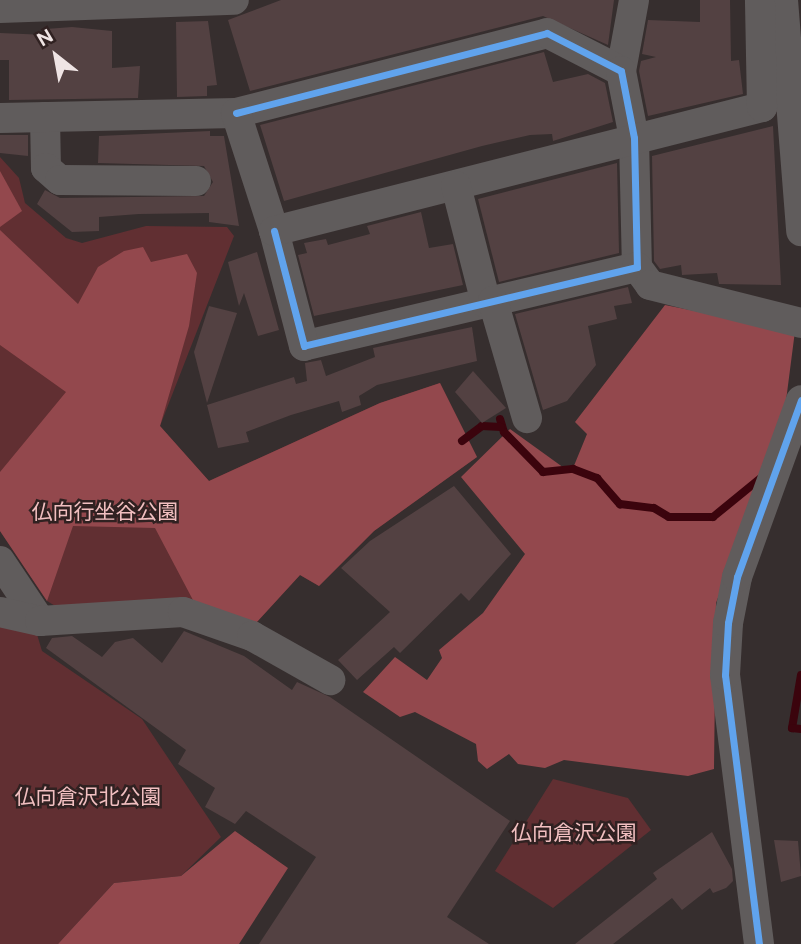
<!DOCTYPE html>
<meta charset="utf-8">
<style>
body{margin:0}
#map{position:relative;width:801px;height:944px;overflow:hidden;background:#362e2e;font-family:Figtree,"Noto Sans JP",sans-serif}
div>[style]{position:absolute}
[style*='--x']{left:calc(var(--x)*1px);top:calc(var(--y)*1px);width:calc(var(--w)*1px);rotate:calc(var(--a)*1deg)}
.green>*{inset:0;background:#612f32}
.forest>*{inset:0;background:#93484d}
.stream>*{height:8px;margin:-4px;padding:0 4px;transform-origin:4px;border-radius:4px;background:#3b040d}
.building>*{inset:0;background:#534142}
.street>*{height:30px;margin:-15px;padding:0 15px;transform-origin:15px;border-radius:15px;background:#605c5c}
.cycleway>*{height:7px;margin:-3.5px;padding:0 3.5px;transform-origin:3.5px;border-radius:3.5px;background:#60a3ed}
span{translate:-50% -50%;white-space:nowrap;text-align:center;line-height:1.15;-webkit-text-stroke:5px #302121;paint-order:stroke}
.park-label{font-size:21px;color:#f1bfc0}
.north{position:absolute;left:21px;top:21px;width:70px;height:70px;-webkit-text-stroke:5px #302121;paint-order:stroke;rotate:329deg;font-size:19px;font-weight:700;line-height:28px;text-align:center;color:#efe4e4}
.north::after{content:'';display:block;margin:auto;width:24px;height:32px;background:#efe4e4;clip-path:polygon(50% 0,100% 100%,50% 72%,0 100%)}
</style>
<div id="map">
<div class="green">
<div style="clip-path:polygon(0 157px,19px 178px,25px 203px,66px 238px,82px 243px,146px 226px,227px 227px,234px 236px,160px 426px,209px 481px,380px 403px,440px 383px,477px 457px,374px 531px,319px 586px,300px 575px,256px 623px,72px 616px,47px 601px,0 531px)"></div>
<div style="clip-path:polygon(0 626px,36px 631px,42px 651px,142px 719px,221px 837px,181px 876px,114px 883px,58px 944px,0 944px)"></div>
<div style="clip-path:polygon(553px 779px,628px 798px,651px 830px,553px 908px,495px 871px)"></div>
</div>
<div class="forest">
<div style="clip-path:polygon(0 171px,22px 211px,0 227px)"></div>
<div style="clip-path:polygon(0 230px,78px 304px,98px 267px,124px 251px,143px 247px,151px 262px,187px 254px,197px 273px,189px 326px,160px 426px,209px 481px,380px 403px,440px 383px,477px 457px,374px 531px,319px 586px,300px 575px,256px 623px,194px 602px,155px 528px,73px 526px,47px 601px,0 531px,0 472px,66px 392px,0 345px)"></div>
<div style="clip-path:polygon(665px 305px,795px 331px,783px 424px,716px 603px,714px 769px,688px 776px,564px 760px,545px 768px,518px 764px,509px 754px,487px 769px,478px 761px,476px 744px,415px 712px,400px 717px,363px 692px,395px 657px,427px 680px,442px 658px,439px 650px,483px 613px,525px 554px,461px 477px,510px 429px,571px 473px,587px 434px,575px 422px)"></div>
<div style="clip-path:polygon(235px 831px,288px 868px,239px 944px,58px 944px,114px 883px,181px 876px)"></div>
</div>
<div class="stream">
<div style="--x:500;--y:419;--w:14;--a:73"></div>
<div style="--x:504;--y:432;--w:56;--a:45.7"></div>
<div style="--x:543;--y:472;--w:30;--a:-6"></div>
<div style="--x:573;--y:469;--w:26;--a:21"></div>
<div style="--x:597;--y:478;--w:35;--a:49"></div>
<div style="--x:620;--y:504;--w:34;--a:7"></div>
<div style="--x:654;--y:508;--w:17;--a:31"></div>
<div style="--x:669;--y:517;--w:44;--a:0"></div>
<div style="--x:713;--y:517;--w:63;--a:-39.2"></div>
<div style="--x:462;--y:441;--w:25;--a:-37"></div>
<div style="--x:482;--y:426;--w:19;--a:3"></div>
<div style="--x:801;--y:675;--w:54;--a:99.6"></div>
<div style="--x:792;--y:728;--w:9;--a:6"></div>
</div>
<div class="building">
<div style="clip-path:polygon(281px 0,614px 0,608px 45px,543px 16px,250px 91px,228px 20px)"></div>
<div style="clip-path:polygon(700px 0,730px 0,731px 61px,739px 60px,743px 94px,648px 116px,639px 71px,641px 61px,656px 57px,642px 54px,648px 20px,700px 22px)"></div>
<div style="clip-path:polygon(208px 21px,217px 85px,207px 86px,207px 96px,177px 97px,176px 22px)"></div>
<div style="clip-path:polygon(72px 27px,112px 31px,112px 68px,140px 66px,138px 98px,9px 100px,9px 60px,0 60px,0 33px,47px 35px,46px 29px)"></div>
<div style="clip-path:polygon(544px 52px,553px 82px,588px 74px,605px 83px,613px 122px,553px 141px,552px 134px,530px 135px,482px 146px,284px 201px,260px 125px)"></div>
<div style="clip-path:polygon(773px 126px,781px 285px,719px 284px,717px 273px,682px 275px,681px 265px,660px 269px,654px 261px,652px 156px)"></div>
<div style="clip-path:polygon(210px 131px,210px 136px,224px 136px,239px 226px,209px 222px,209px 213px,139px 214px,99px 217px,99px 231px,72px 232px,37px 204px,45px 190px,60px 198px,204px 196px,213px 182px,204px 166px,98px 163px,99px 136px)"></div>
<div style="clip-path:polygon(0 135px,28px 135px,28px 156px,0 153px)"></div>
<div style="clip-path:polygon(617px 163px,619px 253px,499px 282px,478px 199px)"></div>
<div style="clip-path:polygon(421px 212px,429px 248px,453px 244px,463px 285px,314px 316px,298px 255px,307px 253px,304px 243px,326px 239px,328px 245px,370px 234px,367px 226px)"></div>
<div style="clip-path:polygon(257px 252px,279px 330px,258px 336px,244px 293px,239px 306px,228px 262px)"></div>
<div style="clip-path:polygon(628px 287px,632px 303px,614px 306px,617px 319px,588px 326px,596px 365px,567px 401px,543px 410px,515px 314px)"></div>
<div style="clip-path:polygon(209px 306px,237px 313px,207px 403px,194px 352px)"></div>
<div style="clip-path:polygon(472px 327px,477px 361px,377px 385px,359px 396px,361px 405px,342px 412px,339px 401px,291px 415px,246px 432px,249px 442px,218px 448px,207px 405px,294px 377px,296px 384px,307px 381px,305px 363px,321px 360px,326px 376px,375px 357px,373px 348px)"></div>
<div style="clip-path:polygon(473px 371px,506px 408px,482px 423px,455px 392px)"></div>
<div style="clip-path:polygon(454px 486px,511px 554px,469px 601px,461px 593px,400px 653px,394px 647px,357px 680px,338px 660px,390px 612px,341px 568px,370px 541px)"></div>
<div style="clip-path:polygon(184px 631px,244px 656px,292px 690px,297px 682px,330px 697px,510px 821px,447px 917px,489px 944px,259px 944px,316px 857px,246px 811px,235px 824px,205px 807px,215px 788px,178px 764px,186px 750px,46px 648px,52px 638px,72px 636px,102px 657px,115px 642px,133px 638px,162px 663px)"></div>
<div style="clip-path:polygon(712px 832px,732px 869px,733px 881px,726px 888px,713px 893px,710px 888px,682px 910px,672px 898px,613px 944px,575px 944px,657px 879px,653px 873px)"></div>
<div style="clip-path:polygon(774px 840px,798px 841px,801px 876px,781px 882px)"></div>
</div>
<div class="street">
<div style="--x:783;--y:0;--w:232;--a:85.5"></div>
<div style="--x:0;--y:8;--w:234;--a:-2"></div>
<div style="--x:621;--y:71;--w:72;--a:-79.6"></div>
<div style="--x:236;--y:113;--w:321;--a:-14.4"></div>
<div style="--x:547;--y:33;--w:83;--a:27.2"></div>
<div style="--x:621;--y:71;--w:68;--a:79"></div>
<div style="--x:634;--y:138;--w:129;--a:88.7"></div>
<div style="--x:637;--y:267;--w:342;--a:166.7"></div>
<div style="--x:304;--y:346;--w:119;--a:-104.6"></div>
<div style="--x:45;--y:117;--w:51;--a:88.9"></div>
<div style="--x:46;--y:168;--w:18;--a:41"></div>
<div style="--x:60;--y:180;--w:136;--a:0.4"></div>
<div style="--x:0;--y:118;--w:236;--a:-1.2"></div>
<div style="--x:236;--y:113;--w:124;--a:72.1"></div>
<div style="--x:274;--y:231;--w:504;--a:-14.26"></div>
<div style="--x:762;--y:107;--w:107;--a:-91.1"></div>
<div style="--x:456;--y:186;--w:121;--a:75.6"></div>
<div style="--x:637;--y:267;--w:22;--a:54"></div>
<div style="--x:650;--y:285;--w:156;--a:14.1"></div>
<div style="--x:493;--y:301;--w:122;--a:73.8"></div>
<div style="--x:0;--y:561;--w:72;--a:56.3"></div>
<div style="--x:0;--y:612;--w:41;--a:12.7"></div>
<div style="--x:40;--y:621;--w:143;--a:-3.6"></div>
<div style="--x:183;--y:612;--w:73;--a:19.2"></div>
<div style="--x:252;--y:636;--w:90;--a:29.4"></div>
<div style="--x:759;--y:944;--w:271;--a:-97.2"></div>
<div style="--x:725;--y:675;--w:52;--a:-86.7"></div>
<div style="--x:728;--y:623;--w:47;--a:-78.9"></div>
<div style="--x:737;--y:577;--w:188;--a:-70.1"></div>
</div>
<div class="cycleway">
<div style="--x:236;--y:113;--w:321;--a:-14.4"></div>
<div style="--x:547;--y:33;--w:83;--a:27.2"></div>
<div style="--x:621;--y:71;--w:68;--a:79"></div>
<div style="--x:634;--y:138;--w:129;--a:88.7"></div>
<div style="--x:637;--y:267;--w:342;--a:166.7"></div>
<div style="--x:304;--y:346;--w:119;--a:-104.6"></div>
<div style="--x:759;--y:944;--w:271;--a:-97.2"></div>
<div style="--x:725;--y:675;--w:52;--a:-86.7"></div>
<div style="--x:728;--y:623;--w:47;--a:-78.9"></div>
<div style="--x:737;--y:577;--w:188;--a:-70.1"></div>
</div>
<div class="park-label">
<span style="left:105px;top:512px">仏向行坐谷公園</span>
<span style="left:88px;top:797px">仏向倉沢北公園</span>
<span style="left:574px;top:833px">仏向倉沢公園</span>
</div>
<div class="north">N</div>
</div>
